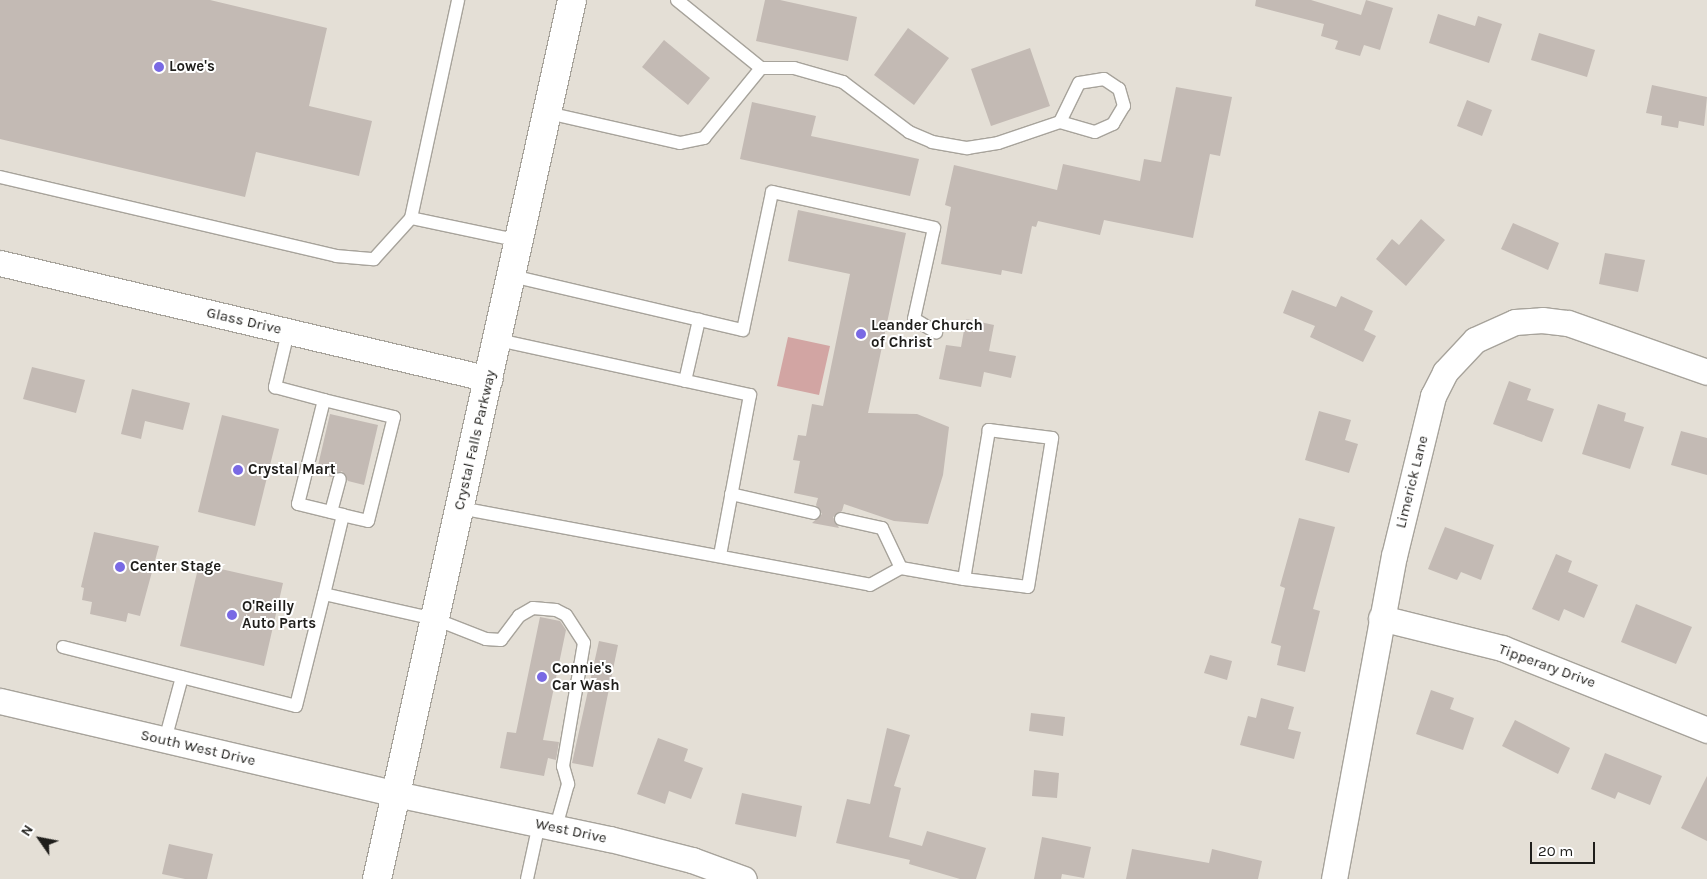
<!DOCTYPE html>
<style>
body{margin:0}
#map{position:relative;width:1707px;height:879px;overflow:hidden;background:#e4dfd6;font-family:Karla,sans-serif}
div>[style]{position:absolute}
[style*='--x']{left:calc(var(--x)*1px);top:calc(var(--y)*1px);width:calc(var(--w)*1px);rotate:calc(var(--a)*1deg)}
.green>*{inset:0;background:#d2a5a3}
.building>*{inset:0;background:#c3bab4}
.roads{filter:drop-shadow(1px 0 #a7a39b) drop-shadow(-1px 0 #a7a39b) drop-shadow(0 1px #a7a39b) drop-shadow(0 -1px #a7a39b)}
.service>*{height:12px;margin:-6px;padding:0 6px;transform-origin:6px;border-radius:6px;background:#fff}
.minor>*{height:25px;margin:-12.5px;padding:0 12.5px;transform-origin:12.5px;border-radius:12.5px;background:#fff}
.secondary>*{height:28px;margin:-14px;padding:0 14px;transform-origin:14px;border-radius:14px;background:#fff}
.dots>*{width:14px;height:14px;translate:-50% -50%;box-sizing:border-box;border:2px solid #fff;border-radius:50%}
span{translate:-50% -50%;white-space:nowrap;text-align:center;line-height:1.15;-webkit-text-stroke:4px #fff;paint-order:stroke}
.poi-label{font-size:15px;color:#1f1e1b;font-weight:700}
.left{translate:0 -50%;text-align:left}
.street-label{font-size:15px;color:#1f1e1b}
.north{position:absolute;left:15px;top:814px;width:50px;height:50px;-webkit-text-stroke:4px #fff;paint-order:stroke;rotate:303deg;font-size:14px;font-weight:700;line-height:20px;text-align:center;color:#1f1e1b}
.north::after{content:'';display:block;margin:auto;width:18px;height:22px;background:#1f1e1b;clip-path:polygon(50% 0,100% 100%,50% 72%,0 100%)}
.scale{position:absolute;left:1530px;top:842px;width:65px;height:22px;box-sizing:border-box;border:2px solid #1f1e1b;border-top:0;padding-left:6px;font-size:15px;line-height:18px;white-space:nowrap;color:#1f1e1b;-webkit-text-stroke:4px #fff;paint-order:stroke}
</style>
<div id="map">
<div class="green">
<div style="clip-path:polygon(788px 337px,830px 346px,819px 395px,777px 386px)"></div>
</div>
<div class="building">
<div style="clip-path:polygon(0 0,210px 0,327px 28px,309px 106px,372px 121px,359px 176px,256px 152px,245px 197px,0 139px)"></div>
<div style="clip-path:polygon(765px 0,780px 0,857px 17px,848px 61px,756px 41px)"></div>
<div style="clip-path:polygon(1256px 0,1311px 0,1361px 15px,1366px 0,1393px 8px,1380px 50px,1364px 45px,1360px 56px,1335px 49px,1338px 41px,1321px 36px,1324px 24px,1255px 6px)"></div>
<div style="clip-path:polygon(1438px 14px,1475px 26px,1478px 16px,1502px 24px,1489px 63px,1429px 43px)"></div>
<div style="clip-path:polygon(908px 28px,949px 58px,914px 105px,874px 75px)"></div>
<div style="clip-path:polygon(1539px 33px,1595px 50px,1587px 77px,1531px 60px)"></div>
<div style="clip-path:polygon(664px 40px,710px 78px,688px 105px,642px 67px)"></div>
<div style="clip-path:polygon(1030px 48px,1050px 106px,991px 126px,971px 69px)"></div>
<div style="clip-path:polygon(1652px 85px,1707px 97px,1704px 126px,1679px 121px,1678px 128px,1661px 125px,1662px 116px,1646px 113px)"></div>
<div style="clip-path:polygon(1176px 87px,1232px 97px,1220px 156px,1210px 154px,1193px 238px,1104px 220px,1100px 235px,1038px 221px,1036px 227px,1032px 226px,1022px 274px,1002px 270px,1001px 275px,941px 264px,951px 207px,945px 205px,954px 165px,1057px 190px,1063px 164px,1140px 181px,1144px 159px,1161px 162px)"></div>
<div style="clip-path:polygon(1467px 100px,1492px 110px,1482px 136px,1457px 126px)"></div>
<div style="clip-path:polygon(752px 102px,816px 116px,811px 136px,919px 159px,910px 196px,740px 159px)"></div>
<div style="clip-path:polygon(798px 210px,906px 233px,868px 413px,917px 414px,949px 427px,943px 475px,928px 524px,894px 521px,844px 504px,842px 511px,833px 517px,839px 528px,812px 523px,822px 514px,816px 505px,818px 498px,794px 493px,800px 461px,793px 460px,798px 435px,806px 436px,812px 404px,823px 406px,850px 274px,788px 261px)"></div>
<div style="clip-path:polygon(1421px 219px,1445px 240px,1406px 286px,1376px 259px,1392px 239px,1399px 245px)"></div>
<div style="clip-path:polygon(1513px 223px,1559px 243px,1548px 270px,1501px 249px)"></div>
<div style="clip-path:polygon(1605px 253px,1645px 260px,1638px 292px,1599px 284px)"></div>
<div style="clip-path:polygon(1292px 290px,1336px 307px,1341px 296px,1373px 311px,1364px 330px,1376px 336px,1363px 362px,1310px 337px,1315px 326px,1283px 313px)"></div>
<div style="clip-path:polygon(966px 319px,994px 325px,989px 351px,1016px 356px,1011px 378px,984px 372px,981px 387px,939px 379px,946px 345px,961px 347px)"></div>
<div style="clip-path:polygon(32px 367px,85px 380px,76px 413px,23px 399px)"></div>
<div style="clip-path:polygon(1509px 381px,1531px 389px,1527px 400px,1554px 409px,1542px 442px,1493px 424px)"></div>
<div style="clip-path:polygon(132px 389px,190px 403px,183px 430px,145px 421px,141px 439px,121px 434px)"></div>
<div style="clip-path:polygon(1598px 404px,1626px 413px,1624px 421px,1644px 427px,1630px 469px,1582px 454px)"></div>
<div style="clip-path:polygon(1319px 411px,1351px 420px,1345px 440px,1358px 444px,1349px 473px,1305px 460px)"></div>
<div style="clip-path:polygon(330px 414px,378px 425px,364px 485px,348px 481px,342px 471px,332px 477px,316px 474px)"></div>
<div style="clip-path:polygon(222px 415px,279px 429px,255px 526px,198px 512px)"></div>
<div style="clip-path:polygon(1681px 431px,1707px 438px,1707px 475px,1671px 465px)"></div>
<div style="clip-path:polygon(1299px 518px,1335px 527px,1313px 609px,1320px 611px,1305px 672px,1277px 665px,1281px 646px,1271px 643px,1285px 588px,1280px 586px)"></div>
<div style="clip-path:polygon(1445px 527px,1494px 545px,1481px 580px,1461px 572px,1457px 580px,1428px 569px)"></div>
<div style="clip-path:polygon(94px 532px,159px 546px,140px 616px,128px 613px,126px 622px,90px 614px,92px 602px,82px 600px,84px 588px,81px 587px)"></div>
<div style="clip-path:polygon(1556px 554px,1572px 561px,1568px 572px,1598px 585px,1584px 618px,1564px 609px,1559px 621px,1532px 609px)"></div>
<div style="clip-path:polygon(199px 564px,283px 583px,264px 666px,180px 646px)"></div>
<div style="clip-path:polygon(1636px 604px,1692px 627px,1676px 664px,1621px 642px)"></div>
<div style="clip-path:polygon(540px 617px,560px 621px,566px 630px,543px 740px,559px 742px,556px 760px,548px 758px,544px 776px,500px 768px,507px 732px,516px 733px)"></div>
<div style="clip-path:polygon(599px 641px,618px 645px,593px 767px,572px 763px)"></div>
<div style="clip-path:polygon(1210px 655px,1232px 661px,1227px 680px,1204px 673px)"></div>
<div style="clip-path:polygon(1431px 690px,1454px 698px,1450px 709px,1474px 718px,1463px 750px,1416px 734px)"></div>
<div style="clip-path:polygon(1261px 698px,1294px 707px,1288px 729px,1301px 732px,1294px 759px,1240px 745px,1248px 716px,1256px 718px)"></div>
<div style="clip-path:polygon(1031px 713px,1065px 717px,1063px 736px,1029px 731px)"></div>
<div style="clip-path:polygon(1515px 720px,1570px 748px,1558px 774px,1502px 746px)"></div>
<div style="clip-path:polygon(887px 728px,910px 735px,894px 786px,901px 788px,889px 837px,922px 846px,927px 831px,986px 848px,976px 879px,960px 879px,909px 864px,910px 860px,836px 843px,847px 799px,870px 804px)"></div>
<div style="clip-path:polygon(658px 738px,688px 749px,684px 761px,703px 768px,691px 799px,669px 791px,665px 804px,637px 794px)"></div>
<div style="clip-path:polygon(1605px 753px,1662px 776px,1650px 805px,1618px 792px,1615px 799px,1591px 789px)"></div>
<div style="clip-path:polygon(1034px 770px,1059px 773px,1057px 798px,1032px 796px)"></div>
<div style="clip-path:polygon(1707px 776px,1707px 841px,1681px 828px)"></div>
<div style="clip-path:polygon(742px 793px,802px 806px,796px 837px,735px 824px)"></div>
<div style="clip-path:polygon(1042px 837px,1091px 847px,1084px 878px,1062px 874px,1061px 879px,1034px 879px)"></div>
<div style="clip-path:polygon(169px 844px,213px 854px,207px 879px,185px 879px,162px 874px)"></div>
<div style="clip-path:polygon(1132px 849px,1209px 863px,1212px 849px,1262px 861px,1258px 879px,1126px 879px)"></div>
</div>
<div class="roads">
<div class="service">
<div style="--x:677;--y:0;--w:108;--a:39"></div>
<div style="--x:761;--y:68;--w:33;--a:0"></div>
<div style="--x:794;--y:68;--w:51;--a:15.9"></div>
<div style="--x:843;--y:82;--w:83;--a:37.1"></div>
<div style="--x:909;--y:132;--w:25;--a:23"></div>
<div style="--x:932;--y:142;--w:36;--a:10"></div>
<div style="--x:967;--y:148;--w:31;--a:-9"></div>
<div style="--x:998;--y:143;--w:65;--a:-18.7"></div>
<div style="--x:1060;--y:122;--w:36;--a:16"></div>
<div style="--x:1095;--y:132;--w:20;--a:-24"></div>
<div style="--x:1113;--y:124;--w:21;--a:-59"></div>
<div style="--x:1124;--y:106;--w:18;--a:-106"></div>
<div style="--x:1119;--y:89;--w:18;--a:-146"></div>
<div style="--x:1104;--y:79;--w:25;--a:171"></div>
<div style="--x:1079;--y:83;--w:43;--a:116"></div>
<div style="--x:548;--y:113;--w:135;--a:12.8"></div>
<div style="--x:680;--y:143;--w:25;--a:-12"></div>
<div style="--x:704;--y:138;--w:90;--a:-50.8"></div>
<div style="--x:0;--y:177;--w:345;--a:13.2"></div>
<div style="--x:336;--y:256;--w:38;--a:5"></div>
<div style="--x:374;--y:259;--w:55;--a:-47.9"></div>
<div style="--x:411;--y:218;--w:111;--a:11.9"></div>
<div style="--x:411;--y:218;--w:223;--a:-77.8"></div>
<div style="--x:512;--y:276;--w:237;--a:13.2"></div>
<div style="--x:743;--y:330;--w:141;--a:-78.1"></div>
<div style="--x:772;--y:192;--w:166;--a:12.5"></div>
<div style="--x:934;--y:228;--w:93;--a:102.4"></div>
<div style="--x:914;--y:319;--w:26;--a:31"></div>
<div style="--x:288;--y:332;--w:57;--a:103.3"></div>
<div style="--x:275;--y:387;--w:51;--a:14.9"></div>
<div style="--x:324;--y:400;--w:107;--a:104"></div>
<div style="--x:298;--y:504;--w:46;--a:13.7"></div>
<div style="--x:343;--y:515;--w:81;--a:103.5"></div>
<div style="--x:498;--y:340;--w:258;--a:12.3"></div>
<div style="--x:750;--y:395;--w:163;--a:100.6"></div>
<div style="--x:685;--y:381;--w:63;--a:-77.1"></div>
<div style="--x:324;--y:400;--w:72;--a:13.7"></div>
<div style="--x:394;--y:417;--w:107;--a:104"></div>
<div style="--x:368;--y:521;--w:26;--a:-167"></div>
<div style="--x:731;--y:494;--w:85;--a:12.9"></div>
<div style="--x:460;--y:508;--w:417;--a:10.6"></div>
<div style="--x:870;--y:585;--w:35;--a:-29"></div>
<div style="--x:901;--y:568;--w:64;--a:9.9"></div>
<div style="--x:964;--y:579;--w:64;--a:7.1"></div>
<div style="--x:1028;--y:587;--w:151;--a:-80.8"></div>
<div style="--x:1052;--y:438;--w:64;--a:-172.8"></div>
<div style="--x:989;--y:430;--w:151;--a:99.5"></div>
<div style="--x:331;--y:512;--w:34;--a:-75"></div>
<div style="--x:841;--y:519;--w:42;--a:12.4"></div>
<div style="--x:882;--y:528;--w:44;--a:64.6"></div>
<div style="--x:63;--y:647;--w:240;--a:14.2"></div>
<div style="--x:296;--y:706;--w:115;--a:-76"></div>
<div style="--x:324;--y:594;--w:114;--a:12.7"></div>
<div style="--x:435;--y:619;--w:55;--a:21.4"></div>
<div style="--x:486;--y:639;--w:15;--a:4"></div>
<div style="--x:501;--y:640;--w:30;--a:-53"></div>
<div style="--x:519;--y:616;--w:16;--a:-30"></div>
<div style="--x:533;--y:608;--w:23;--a:5"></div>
<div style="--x:556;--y:610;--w:11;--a:27"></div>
<div style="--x:566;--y:615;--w:33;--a:57"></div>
<div style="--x:584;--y:643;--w:125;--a:99.7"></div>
<div style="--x:563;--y:766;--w:19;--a:74"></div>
<div style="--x:568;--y:784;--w:45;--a:105.6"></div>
<div style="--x:165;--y:740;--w:65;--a:-74.9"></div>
<div style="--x:527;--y:879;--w:56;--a:-77.7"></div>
</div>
<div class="minor">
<div style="--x:0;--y:263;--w:503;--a:13.34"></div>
<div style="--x:1381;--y:618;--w:125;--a:13.9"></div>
<div style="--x:1502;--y:648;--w:221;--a:21.8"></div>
<div style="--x:0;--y:701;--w:407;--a:13.2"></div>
<div style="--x:396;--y:794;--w:219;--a:11.9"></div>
<div style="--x:610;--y:839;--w:85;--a:14.4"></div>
<div style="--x:692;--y:860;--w:55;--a:20.1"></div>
<div style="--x:1334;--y:879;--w:329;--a:-79.5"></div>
<div style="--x:1394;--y:556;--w:165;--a:-76.3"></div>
<div style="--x:1433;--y:396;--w:27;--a:-63"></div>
<div style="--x:1445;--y:372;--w:44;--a:-46.8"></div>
<div style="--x:1475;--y:340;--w:44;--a:-24.2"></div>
<div style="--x:1515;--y:322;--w:27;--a:-4"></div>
<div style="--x:1542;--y:320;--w:26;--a:7"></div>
<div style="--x:1568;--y:323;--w:147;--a:19.4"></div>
</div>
<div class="secondary">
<div style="--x:377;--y:879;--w:900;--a:-77.49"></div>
</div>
</div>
<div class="dots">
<div style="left:159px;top:67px;background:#7969e4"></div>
<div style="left:861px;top:334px;background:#7969e4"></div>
<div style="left:238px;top:470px;background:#7969e4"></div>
<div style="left:120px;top:567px;background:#7969e4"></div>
<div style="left:232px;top:615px;background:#7969e4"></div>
<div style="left:542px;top:677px;background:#7969e4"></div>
</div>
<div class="poi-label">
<span class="left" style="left:169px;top:67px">Lowe's</span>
<span class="left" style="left:871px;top:334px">Leander Church<br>of Christ</span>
<span class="left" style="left:248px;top:470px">Crystal Mart</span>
<span class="left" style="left:130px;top:567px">Center Stage</span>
<span class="left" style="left:242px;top:615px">O'Reilly<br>Auto Parts</span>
<span class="left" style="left:552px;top:677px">Connie's<br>Car Wash</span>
</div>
<div class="street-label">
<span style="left:244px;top:321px;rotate:13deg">Glass Drive</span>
<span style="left:475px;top:440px;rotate:-77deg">Crystal Falls Parkway</span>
<span style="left:1412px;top:482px;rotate:-76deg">Limerick Lane</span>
<span style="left:1547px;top:666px;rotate:20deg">Tipperary Drive</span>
<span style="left:198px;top:748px;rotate:13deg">South West Drive</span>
<span style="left:571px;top:831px;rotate:12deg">West Drive</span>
</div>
<div class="north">N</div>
<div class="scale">20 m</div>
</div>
